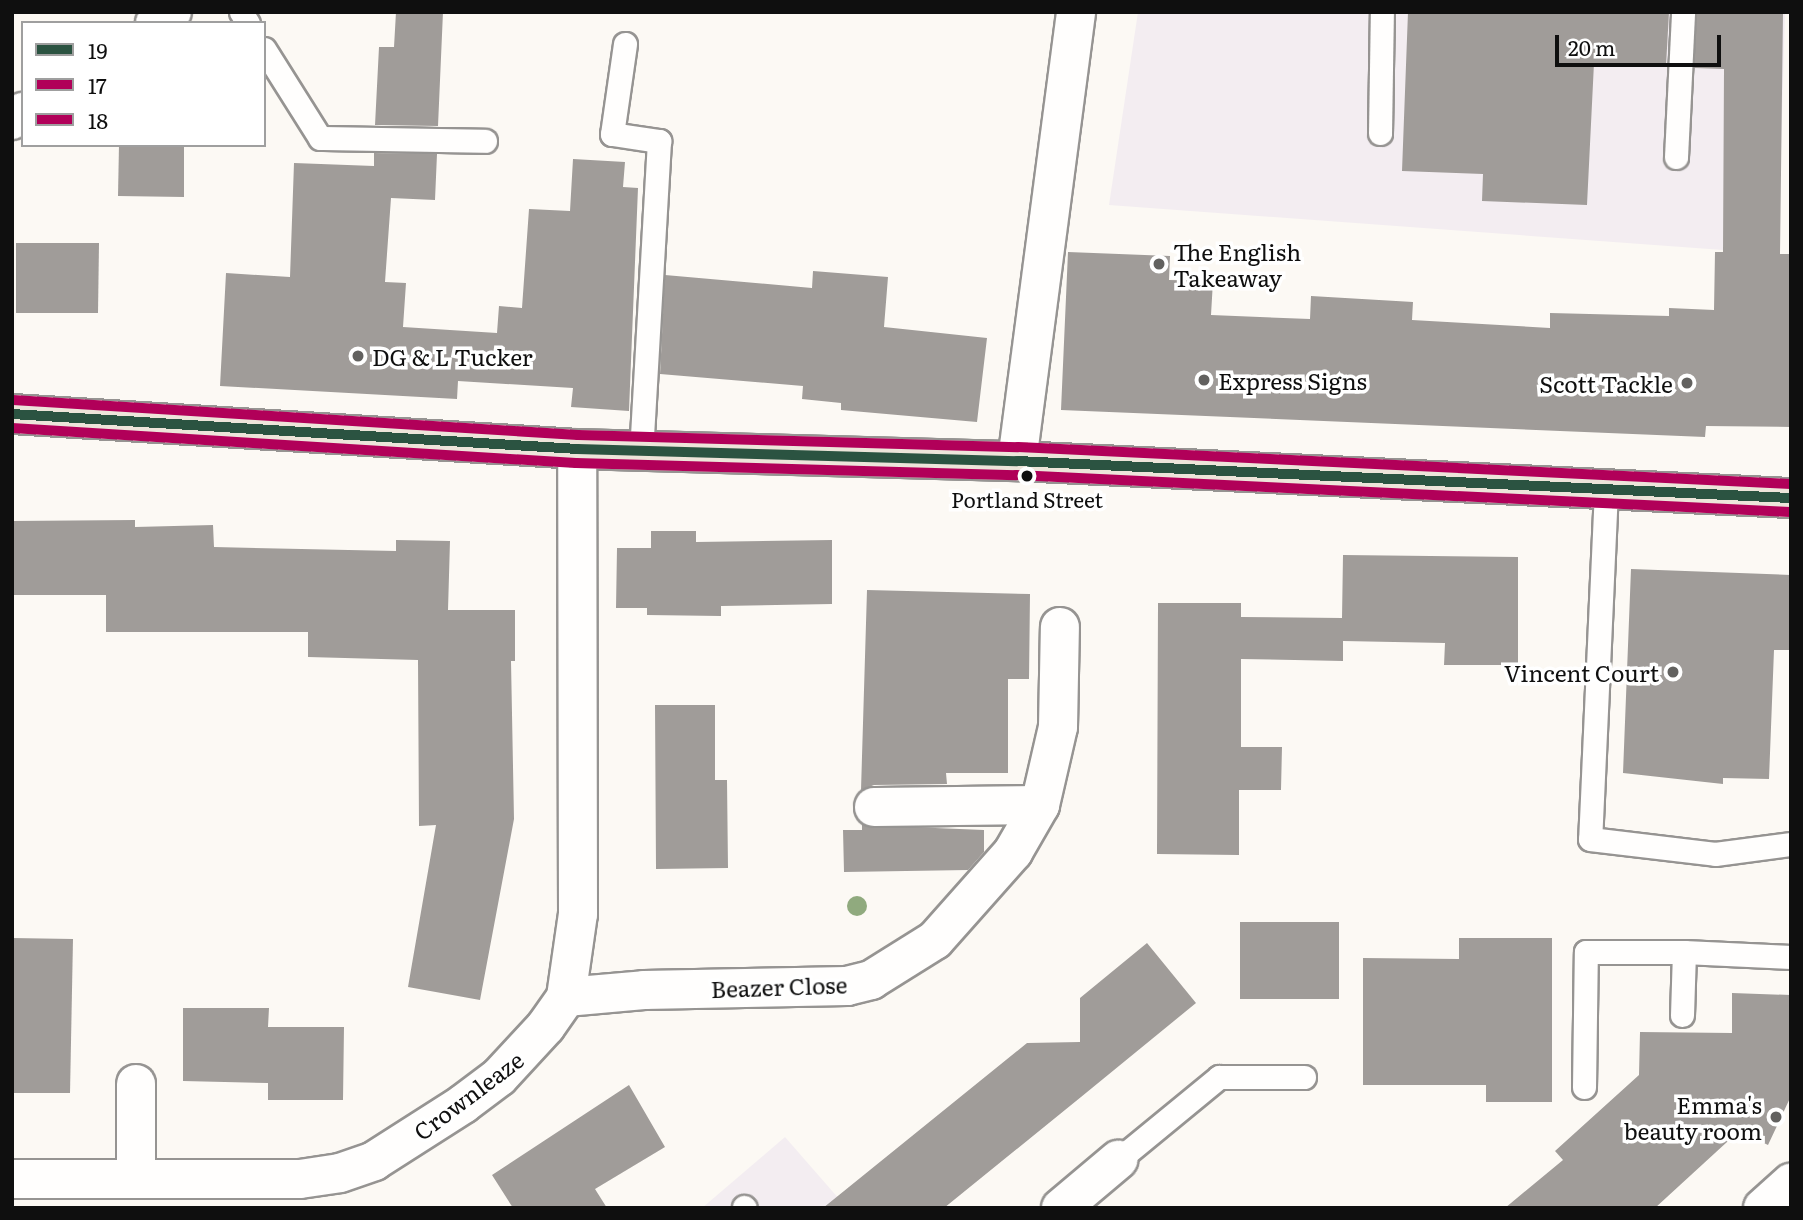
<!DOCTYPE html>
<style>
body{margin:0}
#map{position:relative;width:1803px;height:1220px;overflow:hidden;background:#fcf9f4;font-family:Literata,serif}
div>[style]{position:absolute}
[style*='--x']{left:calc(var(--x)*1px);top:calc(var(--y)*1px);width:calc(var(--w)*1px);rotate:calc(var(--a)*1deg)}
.industrial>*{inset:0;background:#f3edf1}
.building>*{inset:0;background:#a09c99}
.roads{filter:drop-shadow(2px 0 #969492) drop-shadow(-2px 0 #969492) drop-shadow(0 2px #969492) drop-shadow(0 -2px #969492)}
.service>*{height:23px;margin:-11.5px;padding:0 11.5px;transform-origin:11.5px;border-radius:11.5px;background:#fffefd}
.minor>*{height:38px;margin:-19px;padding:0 19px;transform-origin:19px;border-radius:19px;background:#fffefd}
.primary>*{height:38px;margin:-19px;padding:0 19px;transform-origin:19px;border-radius:19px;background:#ede5da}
.bus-1>*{height:10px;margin:-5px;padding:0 5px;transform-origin:5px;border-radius:5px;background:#2b5341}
.bus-2>*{height:10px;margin:-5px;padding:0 5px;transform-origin:5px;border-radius:5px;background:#b10059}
.bus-3>*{height:10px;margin:-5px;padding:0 5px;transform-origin:5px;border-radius:5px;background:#b10059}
.trees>*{width:20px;height:20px;margin:-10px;border-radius:50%;background:#90aa7e}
.dots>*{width:19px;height:19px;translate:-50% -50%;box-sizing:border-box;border:4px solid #fff;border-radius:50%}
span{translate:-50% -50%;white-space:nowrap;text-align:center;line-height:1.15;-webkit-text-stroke:7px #fff;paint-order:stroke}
.bus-label{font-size:21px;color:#0f0f0f}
.poi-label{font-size:23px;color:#0f0f0f}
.left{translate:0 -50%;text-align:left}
.right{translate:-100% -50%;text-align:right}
.street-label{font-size:23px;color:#0f0f0f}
.frame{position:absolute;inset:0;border:14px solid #0f0f0f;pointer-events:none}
.legend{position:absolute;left:21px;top:21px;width:245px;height:126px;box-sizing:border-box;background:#fff;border:2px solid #9f9f9f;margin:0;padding:9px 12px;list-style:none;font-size:21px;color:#0f0f0f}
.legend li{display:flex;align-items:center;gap:14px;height:35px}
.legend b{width:35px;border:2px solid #9f9f9f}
.scale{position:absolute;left:1555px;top:35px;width:166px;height:32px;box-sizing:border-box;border:4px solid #0f0f0f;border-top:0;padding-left:9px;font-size:21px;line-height:24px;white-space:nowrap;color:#0f0f0f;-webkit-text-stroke:5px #fff;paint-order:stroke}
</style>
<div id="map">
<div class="industrial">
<div style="clip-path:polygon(1138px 12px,1785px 12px,1778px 254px,1109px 205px)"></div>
<div style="clip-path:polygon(785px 1137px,847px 1208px,702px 1208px)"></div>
</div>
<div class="building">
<div style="clip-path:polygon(396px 12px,443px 12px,438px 126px,375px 125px,379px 47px,394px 47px)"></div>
<div style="clip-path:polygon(1408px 12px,1669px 12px,1666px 66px,1594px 63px,1587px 205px,1482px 201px,1483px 174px,1402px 171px)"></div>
<div style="clip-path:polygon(1697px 12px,1783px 12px,1780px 254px,1791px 254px,1791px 427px,1706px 426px,1705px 437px,1061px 410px,1068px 252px,1170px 256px,1169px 280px,1213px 281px,1211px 315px,1310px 319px,1311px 296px,1413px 302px,1412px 320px,1550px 328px,1550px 313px,1669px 316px,1669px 308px,1714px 310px,1715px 252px,1723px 252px,1724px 69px,1694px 68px)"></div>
<div style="clip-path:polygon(119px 145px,184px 145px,184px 197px,118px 196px)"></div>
<div style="clip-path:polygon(374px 153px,437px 154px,435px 200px,391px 198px,385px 282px,406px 283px,403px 327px,497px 333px,499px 306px,522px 308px,529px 209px,570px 211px,573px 159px,625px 162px,623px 187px,638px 188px,629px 411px,571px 407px,573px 388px,458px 381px,457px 399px,220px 386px,226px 273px,290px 277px,294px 163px,374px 166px)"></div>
<div style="clip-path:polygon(16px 243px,99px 243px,98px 313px,16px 313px)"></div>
<div style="clip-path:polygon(813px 271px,888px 277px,884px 327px,987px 338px,977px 422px,841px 410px,841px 403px,802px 399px,803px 386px,660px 374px,665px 275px,812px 288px)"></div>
<div style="clip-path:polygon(135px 520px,135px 527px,213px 525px,214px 547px,396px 551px,396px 540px,450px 541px,448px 610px,515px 610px,515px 661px,511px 661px,514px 819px,480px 1000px,408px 987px,436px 825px,419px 826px,418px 660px,308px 657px,308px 632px,106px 632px,106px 595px,12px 595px,12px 521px)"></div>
<div style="clip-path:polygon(651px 531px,696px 531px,696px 542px,832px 540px,832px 604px,721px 606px,721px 616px,647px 615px,647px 608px,616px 608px,617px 548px,651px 548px)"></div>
<div style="clip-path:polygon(1343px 555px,1518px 557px,1518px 665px,1444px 665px,1445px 643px,1343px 641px,1343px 661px,1241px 659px,1241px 747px,1282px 747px,1281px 790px,1239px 790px,1239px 855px,1157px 854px,1158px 603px,1241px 603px,1241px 617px,1342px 618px)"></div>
<div style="clip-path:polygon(1631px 569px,1791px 575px,1791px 650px,1774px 650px,1769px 779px,1723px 778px,1723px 784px,1623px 773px)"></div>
<div style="clip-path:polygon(867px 590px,1030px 594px,1029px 679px,1008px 679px,1008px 773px,946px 773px,947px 784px,874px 785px,861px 790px)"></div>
<div style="clip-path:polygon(655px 705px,715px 705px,715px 780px,727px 780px,728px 868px,656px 869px)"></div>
<div style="clip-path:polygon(862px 825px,984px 830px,984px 852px,968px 870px,844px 872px,843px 830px,862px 830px)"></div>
<div style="clip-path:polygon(1240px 922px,1339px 922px,1339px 999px,1240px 999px)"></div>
<div style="clip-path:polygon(12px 938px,73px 939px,70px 1093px,12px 1093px)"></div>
<div style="clip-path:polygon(1459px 938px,1552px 938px,1552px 1102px,1486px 1102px,1486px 1085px,1363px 1085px,1363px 958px,1459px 959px)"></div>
<div style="clip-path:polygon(1147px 943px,1196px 1003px,1081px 1097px,944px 1208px,823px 1208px,1027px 1043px,1080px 1042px,1080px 998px)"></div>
<div style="clip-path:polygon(1732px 993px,1791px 995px,1791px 1096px,1768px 1145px,1739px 1131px,1655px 1208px,1505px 1208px,1563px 1160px,1555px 1151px,1639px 1075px,1640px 1032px,1732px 1033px)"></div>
<div style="clip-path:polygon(183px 1008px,269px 1008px,268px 1027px,344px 1027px,343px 1100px,268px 1100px,268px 1083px,183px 1081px)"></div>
<div style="clip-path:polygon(629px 1085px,665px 1147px,595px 1189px,607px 1208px,513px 1208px,492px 1175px)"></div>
</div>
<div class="roads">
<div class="service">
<div style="--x:241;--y:12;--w:13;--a:58"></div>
<div style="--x:625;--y:44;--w:91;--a:98.2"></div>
<div style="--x:612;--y:134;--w:48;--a:8.5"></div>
<div style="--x:659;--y:141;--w:311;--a:93.3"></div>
<div style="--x:264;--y:49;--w:105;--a:57.8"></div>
<div style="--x:320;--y:138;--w:165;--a:1"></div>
<div style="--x:1380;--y:133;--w:121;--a:-89.1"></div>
<div style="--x:1676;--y:157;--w:145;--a:-87.2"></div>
<div style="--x:1606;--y:490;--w:349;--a:92.6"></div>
<div style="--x:1590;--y:839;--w:126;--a:6.8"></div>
<div style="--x:1715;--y:854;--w:77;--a:-7.5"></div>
<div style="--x:1682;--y:1015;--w:63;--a:-88.2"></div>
<div style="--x:1684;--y:952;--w:107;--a:2.7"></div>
<div style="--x:1584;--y:1087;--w:135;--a:-89.2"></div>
<div style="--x:1586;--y:952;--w:98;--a:0"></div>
<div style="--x:1118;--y:1160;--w:131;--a:-39.4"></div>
<div style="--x:1219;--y:1077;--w:85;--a:0"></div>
<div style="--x:744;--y:1207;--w:1;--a:45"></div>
</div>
<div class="minor">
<div style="--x:155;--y:23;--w:20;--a:-33"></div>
<div style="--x:12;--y:120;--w:14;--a:-36"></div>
<div style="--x:1017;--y:461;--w:453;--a:-82.5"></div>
<div style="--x:874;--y:807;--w:166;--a:-0.7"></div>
<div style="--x:566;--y:997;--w:78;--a:-5.1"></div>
<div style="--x:644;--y:990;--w:203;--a:-1.1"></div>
<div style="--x:847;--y:986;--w:25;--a:-14"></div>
<div style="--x:871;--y:980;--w:75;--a:-32"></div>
<div style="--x:935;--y:940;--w:118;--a:-48.4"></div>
<div style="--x:1013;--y:852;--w:54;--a:-60.1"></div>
<div style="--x:1040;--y:805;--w:80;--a:-77"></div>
<div style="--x:1058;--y:727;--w:100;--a:-88.9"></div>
<div style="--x:136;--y:1084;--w:95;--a:90"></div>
<div style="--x:12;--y:1179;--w:288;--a:0"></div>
<div style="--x:300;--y:1179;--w:40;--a:-8.5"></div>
<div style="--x:340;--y:1173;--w:36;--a:-19"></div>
<div style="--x:374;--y:1161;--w:106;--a:-32.6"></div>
<div style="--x:463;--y:1104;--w:45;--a:-36.9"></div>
<div style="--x:499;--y:1077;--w:69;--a:-47.3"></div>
<div style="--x:546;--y:1026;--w:35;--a:-55"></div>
<div style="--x:566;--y:997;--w:84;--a:-81.8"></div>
<div style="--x:578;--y:914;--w:465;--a:-90.1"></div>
<div style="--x:1061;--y:1208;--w:75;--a:-40.1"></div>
<div style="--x:1763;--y:1208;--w:38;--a:-42"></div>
</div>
<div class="primary">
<div style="--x:12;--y:414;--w:566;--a:3.54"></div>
<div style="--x:577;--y:449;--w:440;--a:1.6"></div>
<div style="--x:1017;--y:461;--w:775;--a:2.74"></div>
</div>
</div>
<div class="bus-1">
<div style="--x:12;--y:414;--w:566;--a:3.54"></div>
<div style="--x:577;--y:449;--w:440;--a:1.6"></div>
<div style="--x:1017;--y:461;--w:775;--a:2.74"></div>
</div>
<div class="bus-2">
<div style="--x:12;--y:428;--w:565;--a:3.55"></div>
<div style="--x:576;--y:463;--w:440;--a:1.6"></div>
<div style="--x:1016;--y:475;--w:775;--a:2.74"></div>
</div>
<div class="bus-3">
<div style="--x:13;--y:400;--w:566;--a:3.54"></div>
<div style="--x:578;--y:435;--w:440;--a:1.6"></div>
<div style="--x:1018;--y:447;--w:774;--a:2.74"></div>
</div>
<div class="trees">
<div style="left:857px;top:906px"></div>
</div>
<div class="dots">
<div style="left:1159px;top:264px;background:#62615f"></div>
<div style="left:358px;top:356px;background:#62615f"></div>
<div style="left:1204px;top:380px;background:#62615f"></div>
<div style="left:1687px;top:383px;background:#62615f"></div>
<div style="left:1027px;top:476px;background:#0f0f0f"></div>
<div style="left:1673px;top:672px;background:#62615f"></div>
<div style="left:1776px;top:1117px;background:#62615f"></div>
</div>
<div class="bus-label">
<span style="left:1027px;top:499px">Portland Street</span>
</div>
<div class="poi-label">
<span class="left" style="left:1173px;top:264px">The English<br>Takeaway</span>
<span class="left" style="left:372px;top:356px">DG &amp; L Tucker</span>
<span class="left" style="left:1218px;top:380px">Express Signs</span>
<span class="right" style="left:1673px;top:383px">Scott Tackle</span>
<span class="right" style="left:1659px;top:672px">Vincent Court</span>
<span class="right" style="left:1762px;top:1117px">Emma's<br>beauty room</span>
</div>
<div class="street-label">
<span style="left:779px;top:986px;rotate:-2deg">Beazer Close</span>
<span style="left:468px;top:1095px;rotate:-37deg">Crownleaze</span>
</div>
<div class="frame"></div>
<ul class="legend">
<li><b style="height:9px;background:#2b5341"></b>19</li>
<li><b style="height:9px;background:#b10059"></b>17</li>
<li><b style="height:9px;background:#b10059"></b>18</li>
</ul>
<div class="scale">20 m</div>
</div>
